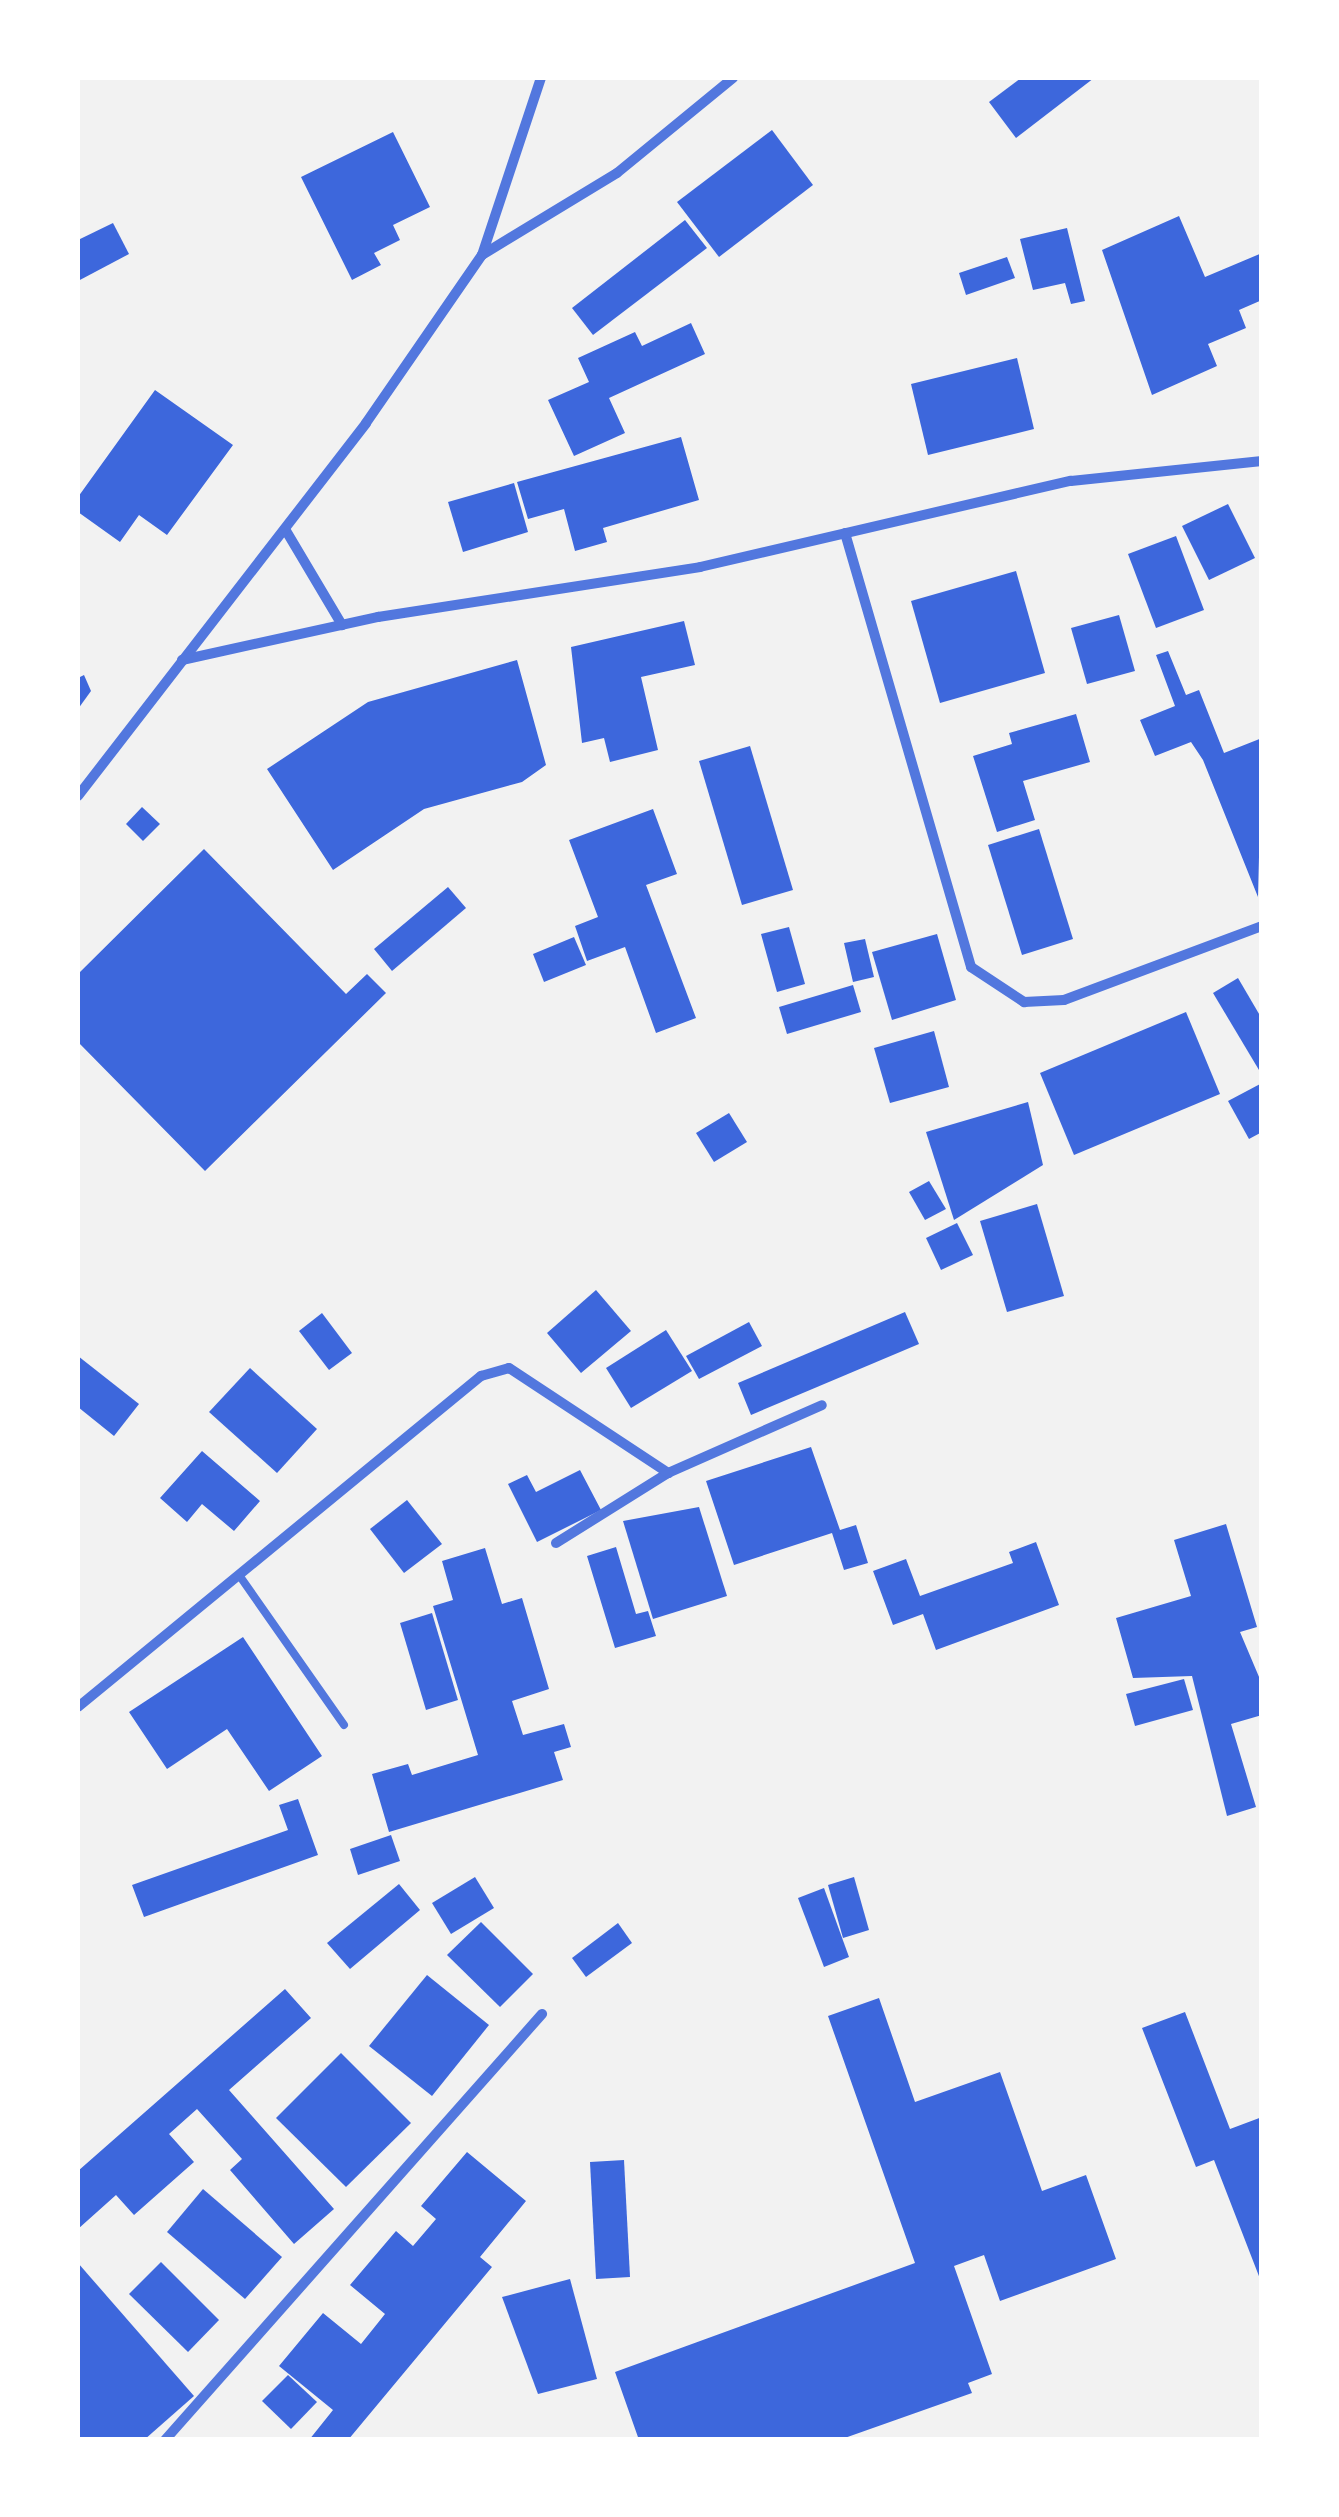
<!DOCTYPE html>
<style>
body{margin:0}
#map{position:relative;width:1339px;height:2517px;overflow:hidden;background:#f2f2f2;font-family:"PT Sans",sans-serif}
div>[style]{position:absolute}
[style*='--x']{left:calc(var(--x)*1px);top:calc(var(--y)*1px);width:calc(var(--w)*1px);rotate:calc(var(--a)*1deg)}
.building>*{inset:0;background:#3d67dc}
.service>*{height:8px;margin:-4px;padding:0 4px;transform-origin:4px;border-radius:4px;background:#5277de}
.minor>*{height:10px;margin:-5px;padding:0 5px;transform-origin:5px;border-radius:5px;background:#5277de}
span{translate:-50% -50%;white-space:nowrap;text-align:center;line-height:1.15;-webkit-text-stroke:8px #fff;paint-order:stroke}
.frame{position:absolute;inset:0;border:80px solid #fff;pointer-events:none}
</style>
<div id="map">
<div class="building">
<div style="clip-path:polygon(1021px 78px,1094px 78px,1016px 138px,989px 102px)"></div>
<div style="clip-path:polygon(772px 130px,813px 185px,719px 257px,677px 202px)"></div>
<div style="clip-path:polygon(393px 132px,430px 207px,393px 225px,400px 240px,374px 253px,381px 265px,352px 280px,301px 177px)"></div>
<div style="clip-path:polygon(1179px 216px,1205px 277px,1262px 253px,1262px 300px,1239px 310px,1246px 328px,1208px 344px,1217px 366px,1152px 395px,1102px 250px)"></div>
<div style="clip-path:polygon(685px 220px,707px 248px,593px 335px,572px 308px)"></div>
<div style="clip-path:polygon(113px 223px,129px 254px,78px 281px,78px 240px)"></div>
<div style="clip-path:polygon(1067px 228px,1085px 301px,1071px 304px,1065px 283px,1033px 290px,1020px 239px)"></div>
<div style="clip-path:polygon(1007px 257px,1015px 278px,966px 295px,959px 273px)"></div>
<div style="clip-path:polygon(691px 323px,705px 354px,609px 398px,625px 433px,574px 456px,548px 400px,589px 382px,578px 358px,635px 332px,642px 346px)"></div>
<div style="clip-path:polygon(1017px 358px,1034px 429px,928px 455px,911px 384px)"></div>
<div style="clip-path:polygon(155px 390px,233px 445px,167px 535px,139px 515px,120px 542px,78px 512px,78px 497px)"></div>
<div style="clip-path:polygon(681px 437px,699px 500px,603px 528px,607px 542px,575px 551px,564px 509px,528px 519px,517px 482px)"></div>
<div style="clip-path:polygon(514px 483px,528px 532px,463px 552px,448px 502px)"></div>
<div style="clip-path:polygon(1228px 504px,1255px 558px,1209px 580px,1182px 526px)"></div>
<div style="clip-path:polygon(1176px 536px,1204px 610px,1156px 628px,1128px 554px)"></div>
<div style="clip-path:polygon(1016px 571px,1045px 673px,940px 703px,911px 601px)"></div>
<div style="clip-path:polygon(1119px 615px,1135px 671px,1087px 684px,1071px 628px)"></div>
<div style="clip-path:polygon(684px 621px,695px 665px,641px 677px,658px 750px,610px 762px,604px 738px,582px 743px,571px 647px)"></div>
<div style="clip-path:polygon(1168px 651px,1186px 695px,1199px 690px,1224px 753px,1262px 738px,1258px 897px,1203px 760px,1191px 742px,1155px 756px,1140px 720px,1175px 706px,1156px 655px)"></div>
<div style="clip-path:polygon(517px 660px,546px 765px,522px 782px,424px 809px,333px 870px,267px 769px,368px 702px)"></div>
<div style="clip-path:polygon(84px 675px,91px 691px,78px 709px,78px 678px)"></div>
<div style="clip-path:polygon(1076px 714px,1090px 762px,1023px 781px,1035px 820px,997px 832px,973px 756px,1012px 744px,1009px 733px)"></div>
<div style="clip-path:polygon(750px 746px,793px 890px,742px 905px,699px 761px)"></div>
<div style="clip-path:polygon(142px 807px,160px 824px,143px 841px,126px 824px)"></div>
<div style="clip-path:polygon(653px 809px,677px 874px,646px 885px,696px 1018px,656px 1033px,625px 947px,587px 961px,575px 926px,598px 917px,569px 840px)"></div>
<div style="clip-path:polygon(1039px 829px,1073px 939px,1022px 955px,988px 845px)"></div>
<div style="clip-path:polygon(204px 849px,346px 994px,367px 974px,386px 993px,205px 1171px,78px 1042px,78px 974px)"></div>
<div style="clip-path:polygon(448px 887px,466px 908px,392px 971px,374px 949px)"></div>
<div style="clip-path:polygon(789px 927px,805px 984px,777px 992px,761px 934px)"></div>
<div style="clip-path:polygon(937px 934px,956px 1000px,892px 1020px,872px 952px)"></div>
<div style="clip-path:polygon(574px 937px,586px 965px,544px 982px,533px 954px)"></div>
<div style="clip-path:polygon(865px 939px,874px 977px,853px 982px,844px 943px)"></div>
<div style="clip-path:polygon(1238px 978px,1262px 1019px,1259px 1070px,1213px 993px)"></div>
<div style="clip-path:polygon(853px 985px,861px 1012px,787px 1034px,779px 1007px)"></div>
<div style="clip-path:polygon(1186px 1012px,1220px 1094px,1074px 1155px,1040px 1073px)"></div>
<div style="clip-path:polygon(934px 1031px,949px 1087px,890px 1103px,874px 1048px)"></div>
<div style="clip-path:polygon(1262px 1083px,1262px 1132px,1249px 1139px,1228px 1101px)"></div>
<div style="clip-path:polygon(1028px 1102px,1043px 1165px,954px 1220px,926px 1132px)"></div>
<div style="clip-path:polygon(729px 1113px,747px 1142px,714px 1162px,696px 1133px)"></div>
<div style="clip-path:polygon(929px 1181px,946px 1209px,925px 1220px,909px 1192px)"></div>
<div style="clip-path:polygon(1037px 1204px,1064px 1296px,1007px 1312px,980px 1221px)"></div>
<div style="clip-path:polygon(957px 1223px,973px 1255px,941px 1270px,926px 1238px)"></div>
<div style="clip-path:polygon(596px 1290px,631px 1331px,581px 1373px,547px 1333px)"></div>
<div style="clip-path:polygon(905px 1312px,919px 1344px,751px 1415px,738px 1383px)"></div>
<div style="clip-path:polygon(322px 1313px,352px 1353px,329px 1370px,299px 1331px)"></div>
<div style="clip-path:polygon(749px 1322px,762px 1346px,699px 1379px,686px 1356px)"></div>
<div style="clip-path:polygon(666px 1330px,692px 1371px,631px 1408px,606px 1368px)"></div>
<div style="clip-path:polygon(78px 1356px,139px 1404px,114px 1436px,78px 1407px)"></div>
<div style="clip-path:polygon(250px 1368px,317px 1429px,277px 1473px,209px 1412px)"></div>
<div style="clip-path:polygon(811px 1447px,840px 1530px,856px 1525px,868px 1563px,844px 1570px,832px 1533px,734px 1565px,706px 1481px)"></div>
<div style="clip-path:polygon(202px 1451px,260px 1501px,234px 1531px,202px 1504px,187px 1522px,160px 1498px)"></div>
<div style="clip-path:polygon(580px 1470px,601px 1510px,537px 1542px,508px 1484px,527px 1475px,536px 1492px)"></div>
<div style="clip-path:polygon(407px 1500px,442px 1544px,404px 1573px,370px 1529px)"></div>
<div style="clip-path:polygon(699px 1507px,727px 1596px,653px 1619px,623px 1521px)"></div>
<div style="clip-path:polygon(1226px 1524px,1257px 1627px,1240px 1632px,1262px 1684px,1262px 1715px,1231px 1724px,1256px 1807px,1227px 1816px,1192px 1676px,1133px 1678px,1116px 1618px,1191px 1596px,1174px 1540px)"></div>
<div style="clip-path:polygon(1036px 1542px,1059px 1605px,936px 1650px,923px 1614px,893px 1625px,873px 1571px,906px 1559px,920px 1596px,1013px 1563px,1009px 1552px)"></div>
<div style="clip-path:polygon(616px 1547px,636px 1614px,648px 1611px,656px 1636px,615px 1648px,587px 1556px)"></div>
<div style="clip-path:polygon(485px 1548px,502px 1604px,522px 1598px,549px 1689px,512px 1701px,523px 1735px,564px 1724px,571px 1747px,554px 1752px,563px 1780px,389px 1832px,372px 1774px,408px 1764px,412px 1775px,478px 1755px,433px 1606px,453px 1600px,442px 1561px)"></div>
<div style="clip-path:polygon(432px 1613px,458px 1700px,426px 1710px,400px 1623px)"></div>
<div style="clip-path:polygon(243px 1637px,322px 1756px,269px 1791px,227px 1729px,167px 1769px,129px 1712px)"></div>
<div style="clip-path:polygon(1184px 1679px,1193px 1710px,1135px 1726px,1126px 1694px)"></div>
<div style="clip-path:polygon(298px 1799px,318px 1855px,144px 1917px,132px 1885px,288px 1830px,279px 1805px)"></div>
<div style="clip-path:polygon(391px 1835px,400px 1861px,358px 1875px,350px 1849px)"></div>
<div style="clip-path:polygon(475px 1877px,494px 1908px,451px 1934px,432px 1903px)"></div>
<div style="clip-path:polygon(854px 1877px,869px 1930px,843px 1938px,828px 1885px)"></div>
<div style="clip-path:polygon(399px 1884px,420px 1910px,350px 1969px,327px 1943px)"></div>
<div style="clip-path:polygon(824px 1888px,849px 1957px,824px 1967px,798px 1898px)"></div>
<div style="clip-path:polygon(481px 1922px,533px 1974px,500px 2007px,447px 1955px)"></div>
<div style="clip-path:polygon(618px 1923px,632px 1943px,586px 1977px,572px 1958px)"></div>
<div style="clip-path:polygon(427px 1975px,489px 2025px,432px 2096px,369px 2046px)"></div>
<div style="clip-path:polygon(285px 1989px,311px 2018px,229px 2090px,334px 2209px,294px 2244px,230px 2170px,242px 2159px,197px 2109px,169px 2134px,194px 2162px,134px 2215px,116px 2195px,78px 2229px,78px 2171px)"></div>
<div style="clip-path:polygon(879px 1998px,915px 2102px,1000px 2072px,1042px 2191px,1086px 2175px,1116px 2259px,1000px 2301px,984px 2255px,954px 2266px,992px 2374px,968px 2383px,972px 2393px,839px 2440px,639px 2440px,615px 2372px,915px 2263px,828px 2016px)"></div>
<div style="clip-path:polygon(1185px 2012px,1230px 2129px,1262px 2117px,1262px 2284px,1214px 2160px,1196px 2167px,1142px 2028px)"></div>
<div style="clip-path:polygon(341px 2053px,411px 2123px,346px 2187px,276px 2118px)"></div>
<div style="clip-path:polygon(467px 2152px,526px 2201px,480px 2257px,492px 2267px,348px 2440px,309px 2440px,333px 2410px,279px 2366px,323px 2313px,361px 2344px,385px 2314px,350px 2285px,396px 2231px,413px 2246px,436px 2219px,421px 2206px)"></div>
<div style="clip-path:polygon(624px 2160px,630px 2277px,596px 2279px,590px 2162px)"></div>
<div style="clip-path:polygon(203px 2189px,282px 2257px,245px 2299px,167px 2232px)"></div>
<div style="clip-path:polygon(161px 2262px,219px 2320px,188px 2352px,129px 2294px)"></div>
<div style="clip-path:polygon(78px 2263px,194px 2396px,144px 2440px,78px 2440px)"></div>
<div style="clip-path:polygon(570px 2279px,597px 2379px,538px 2394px,502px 2297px)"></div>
<div style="clip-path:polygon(288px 2375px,317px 2402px,291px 2429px,262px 2401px)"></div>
</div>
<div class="service">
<div style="--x:239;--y:1575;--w:183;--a:55"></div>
</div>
<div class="minor">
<div style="--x:482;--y:255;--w:158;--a:-31.3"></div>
<div style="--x:617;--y:173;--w:150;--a:-39.3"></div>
<div style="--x:285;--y:529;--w:112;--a:59.3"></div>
<div style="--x:845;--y:533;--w:452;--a:73.8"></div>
<div style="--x:971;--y:967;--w:64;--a:33.4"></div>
<div style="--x:1024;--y:1002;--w:40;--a:-2.9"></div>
<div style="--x:1064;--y:1000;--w:211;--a:-20.5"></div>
<div style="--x:182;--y:660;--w:201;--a:-12.4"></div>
<div style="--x:378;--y:617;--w:326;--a:-8.8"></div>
<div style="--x:700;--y:567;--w:381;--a:-13.1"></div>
<div style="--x:1071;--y:481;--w:192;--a:-6"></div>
<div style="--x:78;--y:796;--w:471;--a:-52.3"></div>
<div style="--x:366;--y:423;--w:204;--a:-55.4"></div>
<div style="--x:482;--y:255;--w:187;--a:-71.6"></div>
<div style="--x:556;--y:1543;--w:132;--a:-32"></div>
<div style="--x:668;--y:1473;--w:168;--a:-23.8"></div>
<div style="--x:78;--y:1707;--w:522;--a:-39.4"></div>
<div style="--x:481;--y:1376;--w:29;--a:-16"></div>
<div style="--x:509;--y:1368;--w:191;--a:33.4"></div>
<div style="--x:165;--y:2440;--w:569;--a:-48.49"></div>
</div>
<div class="frame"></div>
</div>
